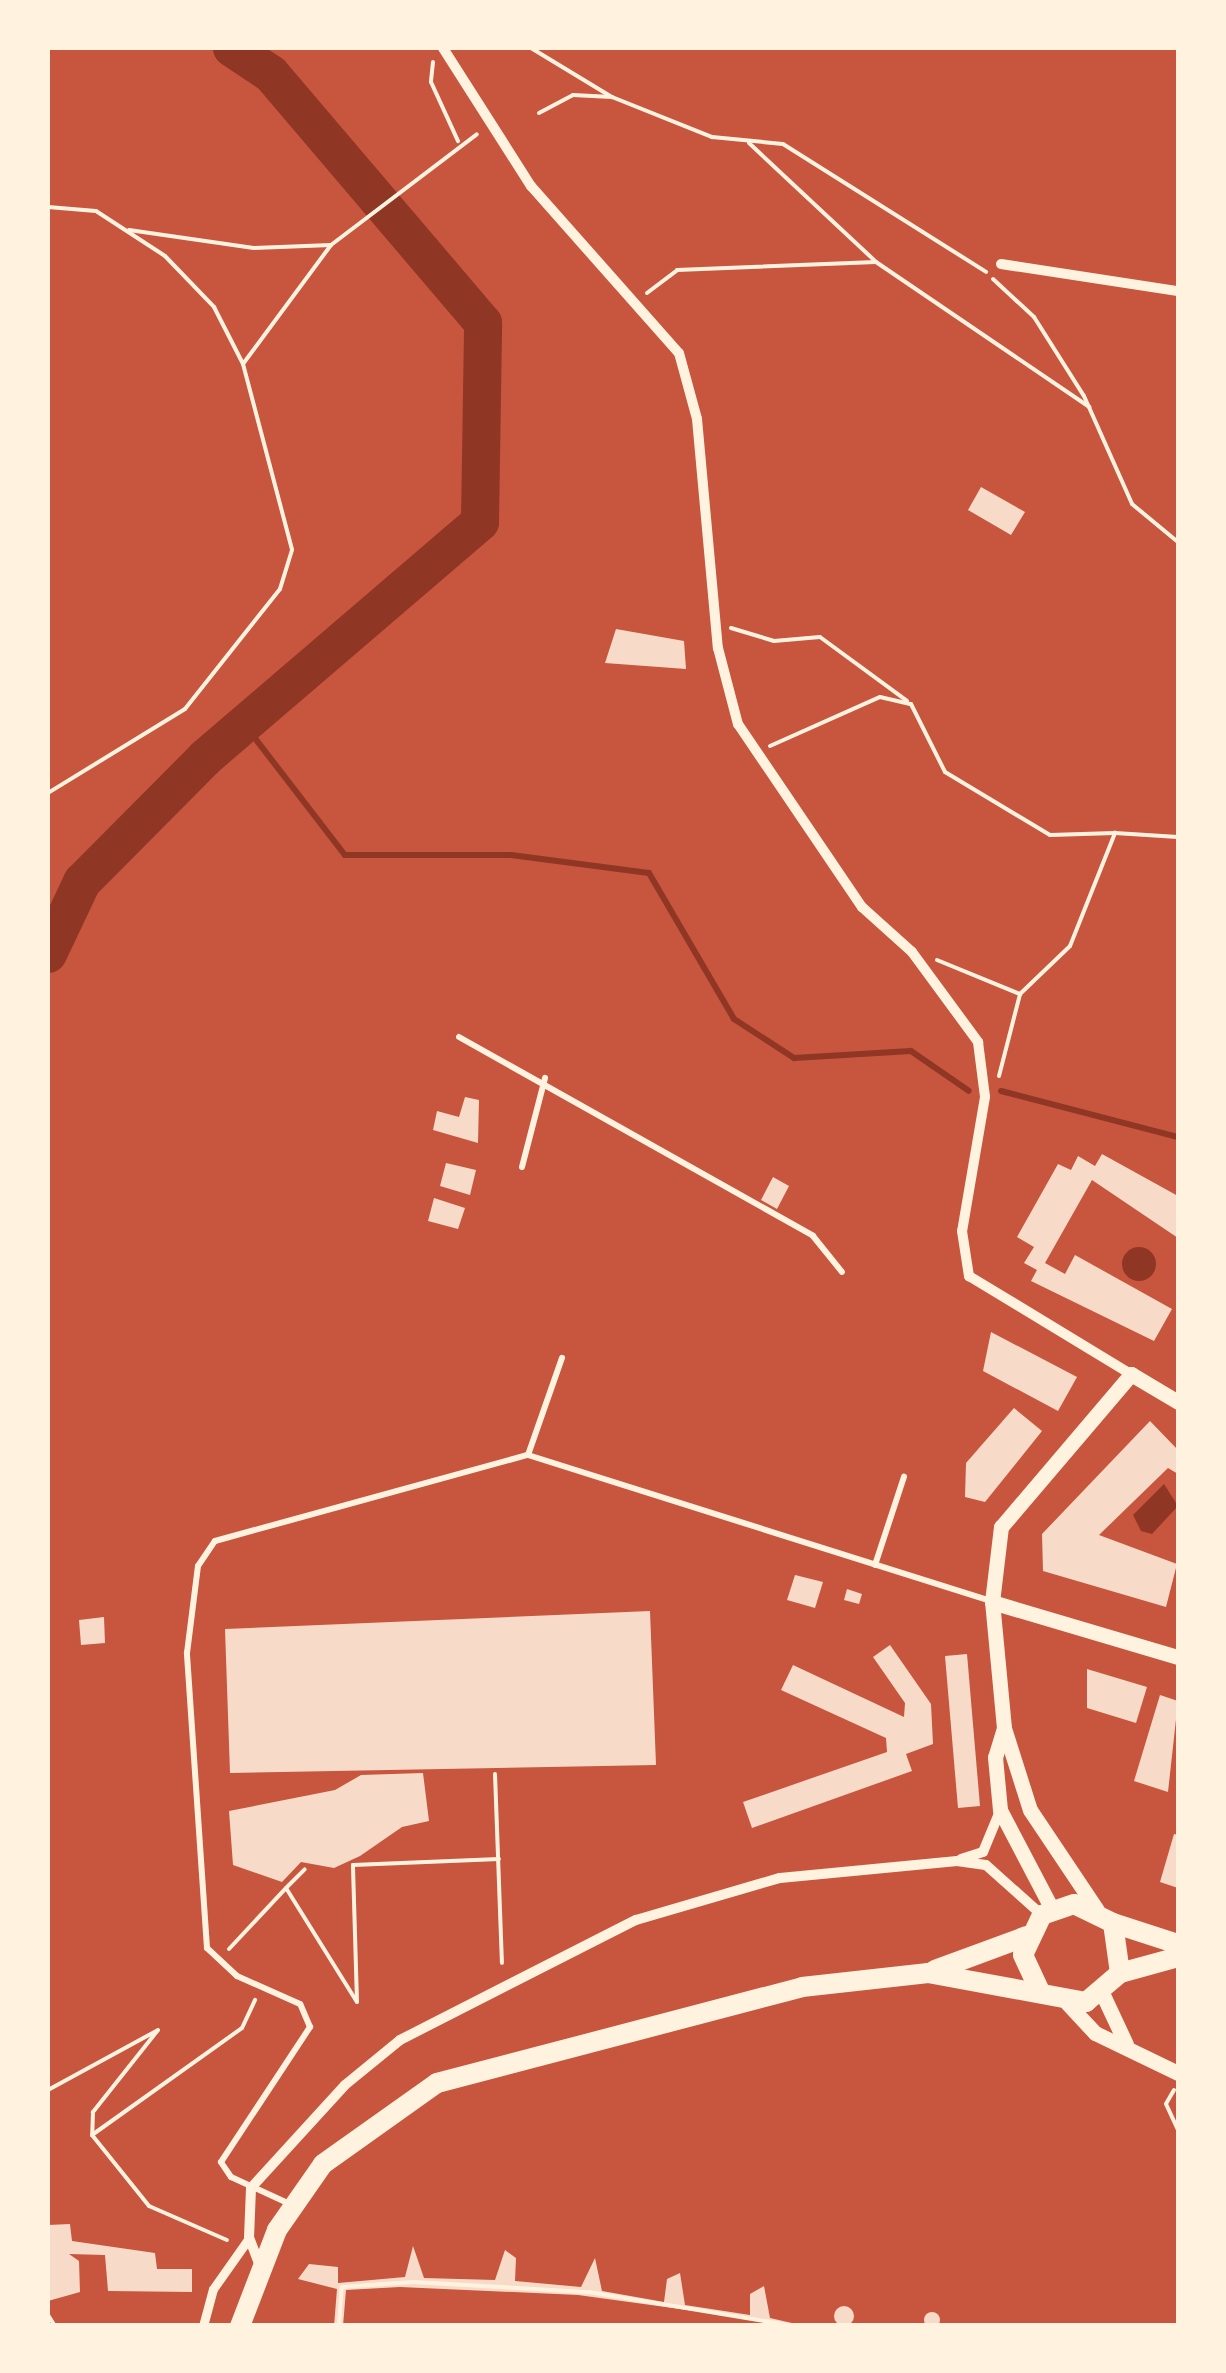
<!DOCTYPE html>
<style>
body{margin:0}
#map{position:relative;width:1226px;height:2373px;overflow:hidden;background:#c8553d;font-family:"DejaVu Sans",sans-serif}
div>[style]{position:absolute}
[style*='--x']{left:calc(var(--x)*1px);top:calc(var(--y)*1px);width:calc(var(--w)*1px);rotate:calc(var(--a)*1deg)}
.water>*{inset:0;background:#8f3625}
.round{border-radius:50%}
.stream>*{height:6px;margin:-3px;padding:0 3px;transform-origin:3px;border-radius:3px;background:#8f3625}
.river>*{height:38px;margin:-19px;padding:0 19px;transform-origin:19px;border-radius:19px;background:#8f3625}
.building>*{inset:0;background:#f7dbc8}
.path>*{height:4px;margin:-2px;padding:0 2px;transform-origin:2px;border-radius:2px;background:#fff3e0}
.service>*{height:6px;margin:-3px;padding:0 3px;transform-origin:3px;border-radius:3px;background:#fff3e0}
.pedestrian>*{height:9px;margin:-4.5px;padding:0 4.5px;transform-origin:4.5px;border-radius:4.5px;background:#fff3e0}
.minor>*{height:10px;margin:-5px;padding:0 5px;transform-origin:5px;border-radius:5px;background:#fff3e0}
.tertiary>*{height:15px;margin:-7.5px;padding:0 7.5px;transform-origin:7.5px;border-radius:7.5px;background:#fff3e0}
.trunk>*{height:20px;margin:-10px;padding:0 10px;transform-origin:10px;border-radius:10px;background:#fff3e0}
span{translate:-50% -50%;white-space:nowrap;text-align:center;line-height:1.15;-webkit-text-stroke:8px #fff3e0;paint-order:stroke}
.frame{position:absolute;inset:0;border:50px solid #fff3e0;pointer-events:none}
</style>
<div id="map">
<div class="water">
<div class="round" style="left:1122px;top:1247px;width:34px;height:34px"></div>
<div style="clip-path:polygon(1164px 1484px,1178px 1506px,1152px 1534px,1141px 1531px,1133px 1515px)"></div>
</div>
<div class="stream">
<div style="--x:244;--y:724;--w:165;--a:52.4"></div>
<div style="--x:345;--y:855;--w:166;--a:0"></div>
<div style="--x:511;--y:855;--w:139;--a:7.4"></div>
<div style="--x:649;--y:873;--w:169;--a:59.8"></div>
<div style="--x:734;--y:1019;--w:72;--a:33"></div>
<div style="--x:794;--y:1058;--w:117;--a:-3.4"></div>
<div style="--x:911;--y:1051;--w:70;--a:34.6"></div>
<div style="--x:1001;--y:1091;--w:183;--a:14.6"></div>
</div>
<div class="river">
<div style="--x:48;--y:954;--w:80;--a:-64.7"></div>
<div style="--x:82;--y:882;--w:175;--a:-45.2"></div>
<div style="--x:205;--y:758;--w:362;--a:-40.6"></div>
<div style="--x:480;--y:522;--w:199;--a:-89.1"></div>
<div style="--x:483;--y:323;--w:327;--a:-130.4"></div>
<div style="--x:271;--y:74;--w:47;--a:-146.3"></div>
</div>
<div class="building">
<div style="clip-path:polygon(981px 487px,1025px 512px,1011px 535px,968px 510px)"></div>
<div style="clip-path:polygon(616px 629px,684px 641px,686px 669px,605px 663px)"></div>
<div style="clip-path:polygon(465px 1097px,479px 1100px,478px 1143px,433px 1130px,437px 1111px,459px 1117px)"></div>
<div style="clip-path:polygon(1102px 1154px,1178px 1196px,1178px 1238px,1092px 1180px,1045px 1263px,1065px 1274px,1075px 1255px,1172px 1309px,1154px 1341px,1031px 1281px,1037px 1270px,1024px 1263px,1034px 1247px,1017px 1237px,1058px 1164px,1071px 1170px,1078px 1156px,1095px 1166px)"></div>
<div style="clip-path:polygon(446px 1163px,476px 1170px,470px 1195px,440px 1186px)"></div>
<div style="clip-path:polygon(773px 1177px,789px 1186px,777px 1209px,761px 1200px)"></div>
<div style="clip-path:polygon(434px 1198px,465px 1208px,458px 1229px,428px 1221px)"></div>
<div style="clip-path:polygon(991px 1332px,1077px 1377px,1058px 1411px,983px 1371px)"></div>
<div style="clip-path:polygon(1014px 1408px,1042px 1431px,985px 1502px,965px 1497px,966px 1463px)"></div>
<div style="clip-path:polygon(1150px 1421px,1178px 1450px,1178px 1474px,1168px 1468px,1099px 1535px,1177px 1564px,1166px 1607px,1043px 1571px,1042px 1534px)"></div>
<div style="clip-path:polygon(795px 1575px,823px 1582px,815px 1608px,787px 1600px)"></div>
<div style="clip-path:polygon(847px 1589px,862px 1594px,859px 1604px,844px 1600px)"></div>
<div style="clip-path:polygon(650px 1611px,656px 1765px,230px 1773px,225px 1629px)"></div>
<div style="clip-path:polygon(104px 1617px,105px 1643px,81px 1645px,79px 1620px)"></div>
<div style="clip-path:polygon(890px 1645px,931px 1704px,933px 1744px,906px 1754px,912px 1771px,752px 1828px,743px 1802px,887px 1752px,886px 1738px,781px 1690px,793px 1665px,904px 1717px,905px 1703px,873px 1657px)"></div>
<div style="clip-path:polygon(967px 1654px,980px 1806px,958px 1808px,945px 1656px)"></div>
<div style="clip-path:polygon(1087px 1669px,1147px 1687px,1136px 1723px,1087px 1708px)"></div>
<div style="clip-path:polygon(1160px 1695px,1178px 1701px,1168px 1792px,1134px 1781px)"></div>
<div style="clip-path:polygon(423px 1773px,429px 1821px,402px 1827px,360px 1856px,334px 1868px,301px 1862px,282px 1882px,233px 1865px,229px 1811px,335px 1790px,361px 1775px)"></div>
<div style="clip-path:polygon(1174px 1834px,1178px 1835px,1178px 1888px,1160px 1882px)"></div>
<div style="clip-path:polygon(70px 2224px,72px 2241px,155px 2253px,157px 2269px,192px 2269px,192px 2292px,108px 2291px,105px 2255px,69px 2254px,79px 2261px,80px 2292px,48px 2301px,48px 2225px)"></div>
<div style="clip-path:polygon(413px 2246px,424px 2278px,495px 2280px,505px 2250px,516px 2258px,515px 2281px,581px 2287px,595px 2258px,602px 2291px,664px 2302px,667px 2279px,680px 2273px,685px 2305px,750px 2315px,750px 2294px,764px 2286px,770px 2318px,805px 2326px,578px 2295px,400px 2287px,346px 2290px,343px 2326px,334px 2326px,337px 2289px,298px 2279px,309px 2264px,338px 2267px,338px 2283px,405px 2277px)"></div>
<div class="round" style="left:834px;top:2306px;width:20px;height:20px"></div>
<div class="round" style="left:924px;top:2312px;width:16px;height:16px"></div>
</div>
<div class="path">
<div style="--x:531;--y:48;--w:95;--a:31.2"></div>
<div style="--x:612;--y:97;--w:108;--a:21.8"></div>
<div style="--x:712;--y:137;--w:71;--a:5.6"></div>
<div style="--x:783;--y:144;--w:240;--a:32.2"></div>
<div style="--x:433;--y:62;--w:20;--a:96"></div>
<div style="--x:431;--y:82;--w:65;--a:65.4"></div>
<div style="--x:539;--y:113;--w:38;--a:-28"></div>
<div style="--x:573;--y:95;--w:39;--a:3"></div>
<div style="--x:749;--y:143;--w:174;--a:43.1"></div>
<div style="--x:48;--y:207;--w:48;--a:4.8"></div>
<div style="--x:96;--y:211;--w:82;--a:33.1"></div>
<div style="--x:165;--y:256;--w:71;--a:46.1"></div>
<div style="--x:214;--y:307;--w:64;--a:63"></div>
<div style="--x:243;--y:364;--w:192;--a:75.2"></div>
<div style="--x:292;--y:550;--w:41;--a:107.1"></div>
<div style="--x:280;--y:589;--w:153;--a:128.4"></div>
<div style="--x:185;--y:709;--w:161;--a:148.5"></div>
<div style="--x:129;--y:230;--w:126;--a:8.2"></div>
<div style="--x:254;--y:248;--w:77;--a:-2.2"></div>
<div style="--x:331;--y:245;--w:148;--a:126.5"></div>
<div style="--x:331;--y:245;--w:183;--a:-37.2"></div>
<div style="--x:993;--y:279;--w:56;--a:42.8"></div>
<div style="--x:1034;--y:317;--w:93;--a:57.7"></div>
<div style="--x:1084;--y:396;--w:118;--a:66"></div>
<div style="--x:1132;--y:504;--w:60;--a:39.6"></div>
<div style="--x:647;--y:293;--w:38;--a:-37"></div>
<div style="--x:677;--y:270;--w:199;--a:-2.3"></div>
<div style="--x:876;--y:262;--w:258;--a:34.2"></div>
<div style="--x:731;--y:628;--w:45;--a:16.8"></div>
<div style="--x:774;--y:641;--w:46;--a:-5"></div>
<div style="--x:820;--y:637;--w:108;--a:36.3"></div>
<div style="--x:770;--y:746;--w:120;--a:-24"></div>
<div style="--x:880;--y:697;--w:32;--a:13"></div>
<div style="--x:911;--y:704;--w:76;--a:63.4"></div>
<div style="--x:945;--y:772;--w:122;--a:31"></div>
<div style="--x:1050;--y:835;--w:65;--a:-1.8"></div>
<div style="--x:937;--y:960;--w:90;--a:22.3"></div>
<div style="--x:999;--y:1076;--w:85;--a:-75.6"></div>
<div style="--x:1020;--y:994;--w:69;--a:-43.8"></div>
<div style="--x:1070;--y:946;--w:122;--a:-68.3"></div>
<div style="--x:1115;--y:833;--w:63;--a:3.6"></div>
<div style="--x:495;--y:1774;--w:189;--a:87.9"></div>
<div style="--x:287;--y:1887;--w:25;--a:-45"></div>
<div style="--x:229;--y:1949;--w:83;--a:-46.9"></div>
<div style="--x:286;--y:1888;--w:134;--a:58.1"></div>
<div style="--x:357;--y:2002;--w:137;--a:-91.7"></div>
<div style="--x:353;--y:1865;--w:146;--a:-2.4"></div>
<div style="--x:48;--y:2029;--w:17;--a:90"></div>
<div style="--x:48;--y:2090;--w:125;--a:-28.6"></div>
<div style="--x:158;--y:2030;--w:105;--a:128.4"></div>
<div style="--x:93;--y:2112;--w:23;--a:92"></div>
<div style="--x:92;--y:2135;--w:91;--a:51.2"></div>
<div style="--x:149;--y:2206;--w:85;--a:23.6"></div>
<div style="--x:1174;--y:2090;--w:16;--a:120"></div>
<div style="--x:1166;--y:2104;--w:29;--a:65"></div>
<div style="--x:92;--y:2135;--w:184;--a:-35.5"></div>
<div style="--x:242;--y:2028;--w:31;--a:-65"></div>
<div style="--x:48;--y:2315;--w:13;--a:58"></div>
<div style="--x:339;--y:2326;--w:39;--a:-86"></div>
<div style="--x:342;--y:2287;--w:71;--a:-4"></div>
<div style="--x:413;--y:2282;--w:176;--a:3.3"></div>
<div style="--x:589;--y:2292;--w:209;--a:9.4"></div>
</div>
<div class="service">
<div style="--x:459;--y:1037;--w:406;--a:29.3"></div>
<div style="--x:813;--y:1236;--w:46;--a:51.1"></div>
<div style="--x:522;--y:1167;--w:92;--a:-75.5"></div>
<div style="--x:528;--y:1455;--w:103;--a:-70.7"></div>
<div style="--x:875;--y:1565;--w:93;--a:-71.8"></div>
<div style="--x:292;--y:2205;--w:67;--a:-155.3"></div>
<div style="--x:231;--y:2177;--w:18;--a:-124"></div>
<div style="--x:221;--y:2162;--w:162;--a:-56.6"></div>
<div style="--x:310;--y:2027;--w:25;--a:-113"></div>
<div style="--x:300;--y:2004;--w:69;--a:-156"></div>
<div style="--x:237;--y:1976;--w:41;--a:-137"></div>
<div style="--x:207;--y:1948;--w:296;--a:-93.9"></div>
<div style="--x:187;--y:1653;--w:88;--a:-82.8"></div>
<div style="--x:198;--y:1566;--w:30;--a:-56"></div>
<div style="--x:215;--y:1541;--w:325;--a:-15.4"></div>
<div style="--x:528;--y:1455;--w:485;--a:17.5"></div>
</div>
<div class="pedestrian">
<div style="--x:203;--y:2326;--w:38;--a:-75"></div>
<div style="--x:213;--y:2289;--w:62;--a:-54.8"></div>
</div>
<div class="minor">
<div style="--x:443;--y:48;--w:164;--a:57.5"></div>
<div style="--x:531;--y:186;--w:223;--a:48.5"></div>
<div style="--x:679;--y:353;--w:68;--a:74.7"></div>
<div style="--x:697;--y:419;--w:230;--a:84.8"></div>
<div style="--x:718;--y:648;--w:79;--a:75.3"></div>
<div style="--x:738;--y:724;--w:221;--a:55.9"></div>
<div style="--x:862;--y:907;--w:67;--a:42"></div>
<div style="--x:912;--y:952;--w:112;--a:53.7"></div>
<div style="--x:978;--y:1042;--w:55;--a:82.7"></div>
<div style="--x:985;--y:1097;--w:136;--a:99.7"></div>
<div style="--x:962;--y:1231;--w:46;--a:81.2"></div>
<div style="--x:969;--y:1276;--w:189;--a:31.2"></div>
<div style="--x:1001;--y:264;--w:179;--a:8.7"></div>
<div style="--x:961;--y:1859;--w:23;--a:-18"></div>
<div style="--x:983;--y:1852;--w:44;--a:-67.5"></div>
<div style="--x:260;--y:2266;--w:30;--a:-111"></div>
<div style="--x:249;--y:2238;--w:50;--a:-87.7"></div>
<div style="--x:251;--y:2188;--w:139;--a:-47.6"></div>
<div style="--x:345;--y:2085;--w:71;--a:-39.3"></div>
<div style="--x:400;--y:2040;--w:265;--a:-27"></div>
<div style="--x:636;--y:1920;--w:150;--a:-16.3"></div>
<div style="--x:780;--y:1878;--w:178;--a:-5.5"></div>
<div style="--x:957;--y:1861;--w:29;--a:8"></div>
<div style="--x:986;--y:1865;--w:75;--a:41.8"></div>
</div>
<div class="tertiary">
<div style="--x:992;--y:1602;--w:194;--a:16.5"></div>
<div style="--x:1004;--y:1728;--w:30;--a:107"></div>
<div style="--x:995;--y:1757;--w:53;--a:84.6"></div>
<div style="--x:1000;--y:1810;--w:112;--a:62.3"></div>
<div style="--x:1097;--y:1910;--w:120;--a:-123.8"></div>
<div style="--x:1030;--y:1810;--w:86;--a:-107.6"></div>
<div style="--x:1004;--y:1728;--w:127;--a:-95.4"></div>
<div style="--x:992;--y:1602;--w:76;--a:-83.2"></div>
<div style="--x:1001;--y:1527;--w:201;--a:-49.6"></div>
<div style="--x:1131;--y:1374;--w:55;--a:30.8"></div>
<div style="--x:1103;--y:1995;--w:54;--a:64.9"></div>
<div style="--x:1067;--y:2003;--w:41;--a:47"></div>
<div style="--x:1095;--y:2033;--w:92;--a:25.7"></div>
</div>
<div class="trunk">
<div style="--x:1113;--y:1923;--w:68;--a:17.9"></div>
<div style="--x:935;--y:1970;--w:98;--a:-20.3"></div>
<div style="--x:1120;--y:1973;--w:60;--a:-15.4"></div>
<div style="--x:240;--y:2326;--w:103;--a:-68.9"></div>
<div style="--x:277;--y:2230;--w:80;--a:-55.1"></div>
<div style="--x:323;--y:2164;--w:140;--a:-35.4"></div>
<div style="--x:437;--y:2083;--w:377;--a:-14.7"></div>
<div style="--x:802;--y:1987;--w:127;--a:-6.3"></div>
<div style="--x:928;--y:1973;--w:161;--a:10.4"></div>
<div style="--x:1086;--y:2002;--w:45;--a:-40.5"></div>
<div style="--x:1120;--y:1973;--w:50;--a:-98"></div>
<div style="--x:1113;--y:1923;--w:43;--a:-154"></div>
<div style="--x:1074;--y:1904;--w:34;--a:161"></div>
<div style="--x:1042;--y:1915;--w:44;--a:115.4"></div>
<div style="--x:1023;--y:1955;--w:40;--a:65"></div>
</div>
<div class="frame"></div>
</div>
